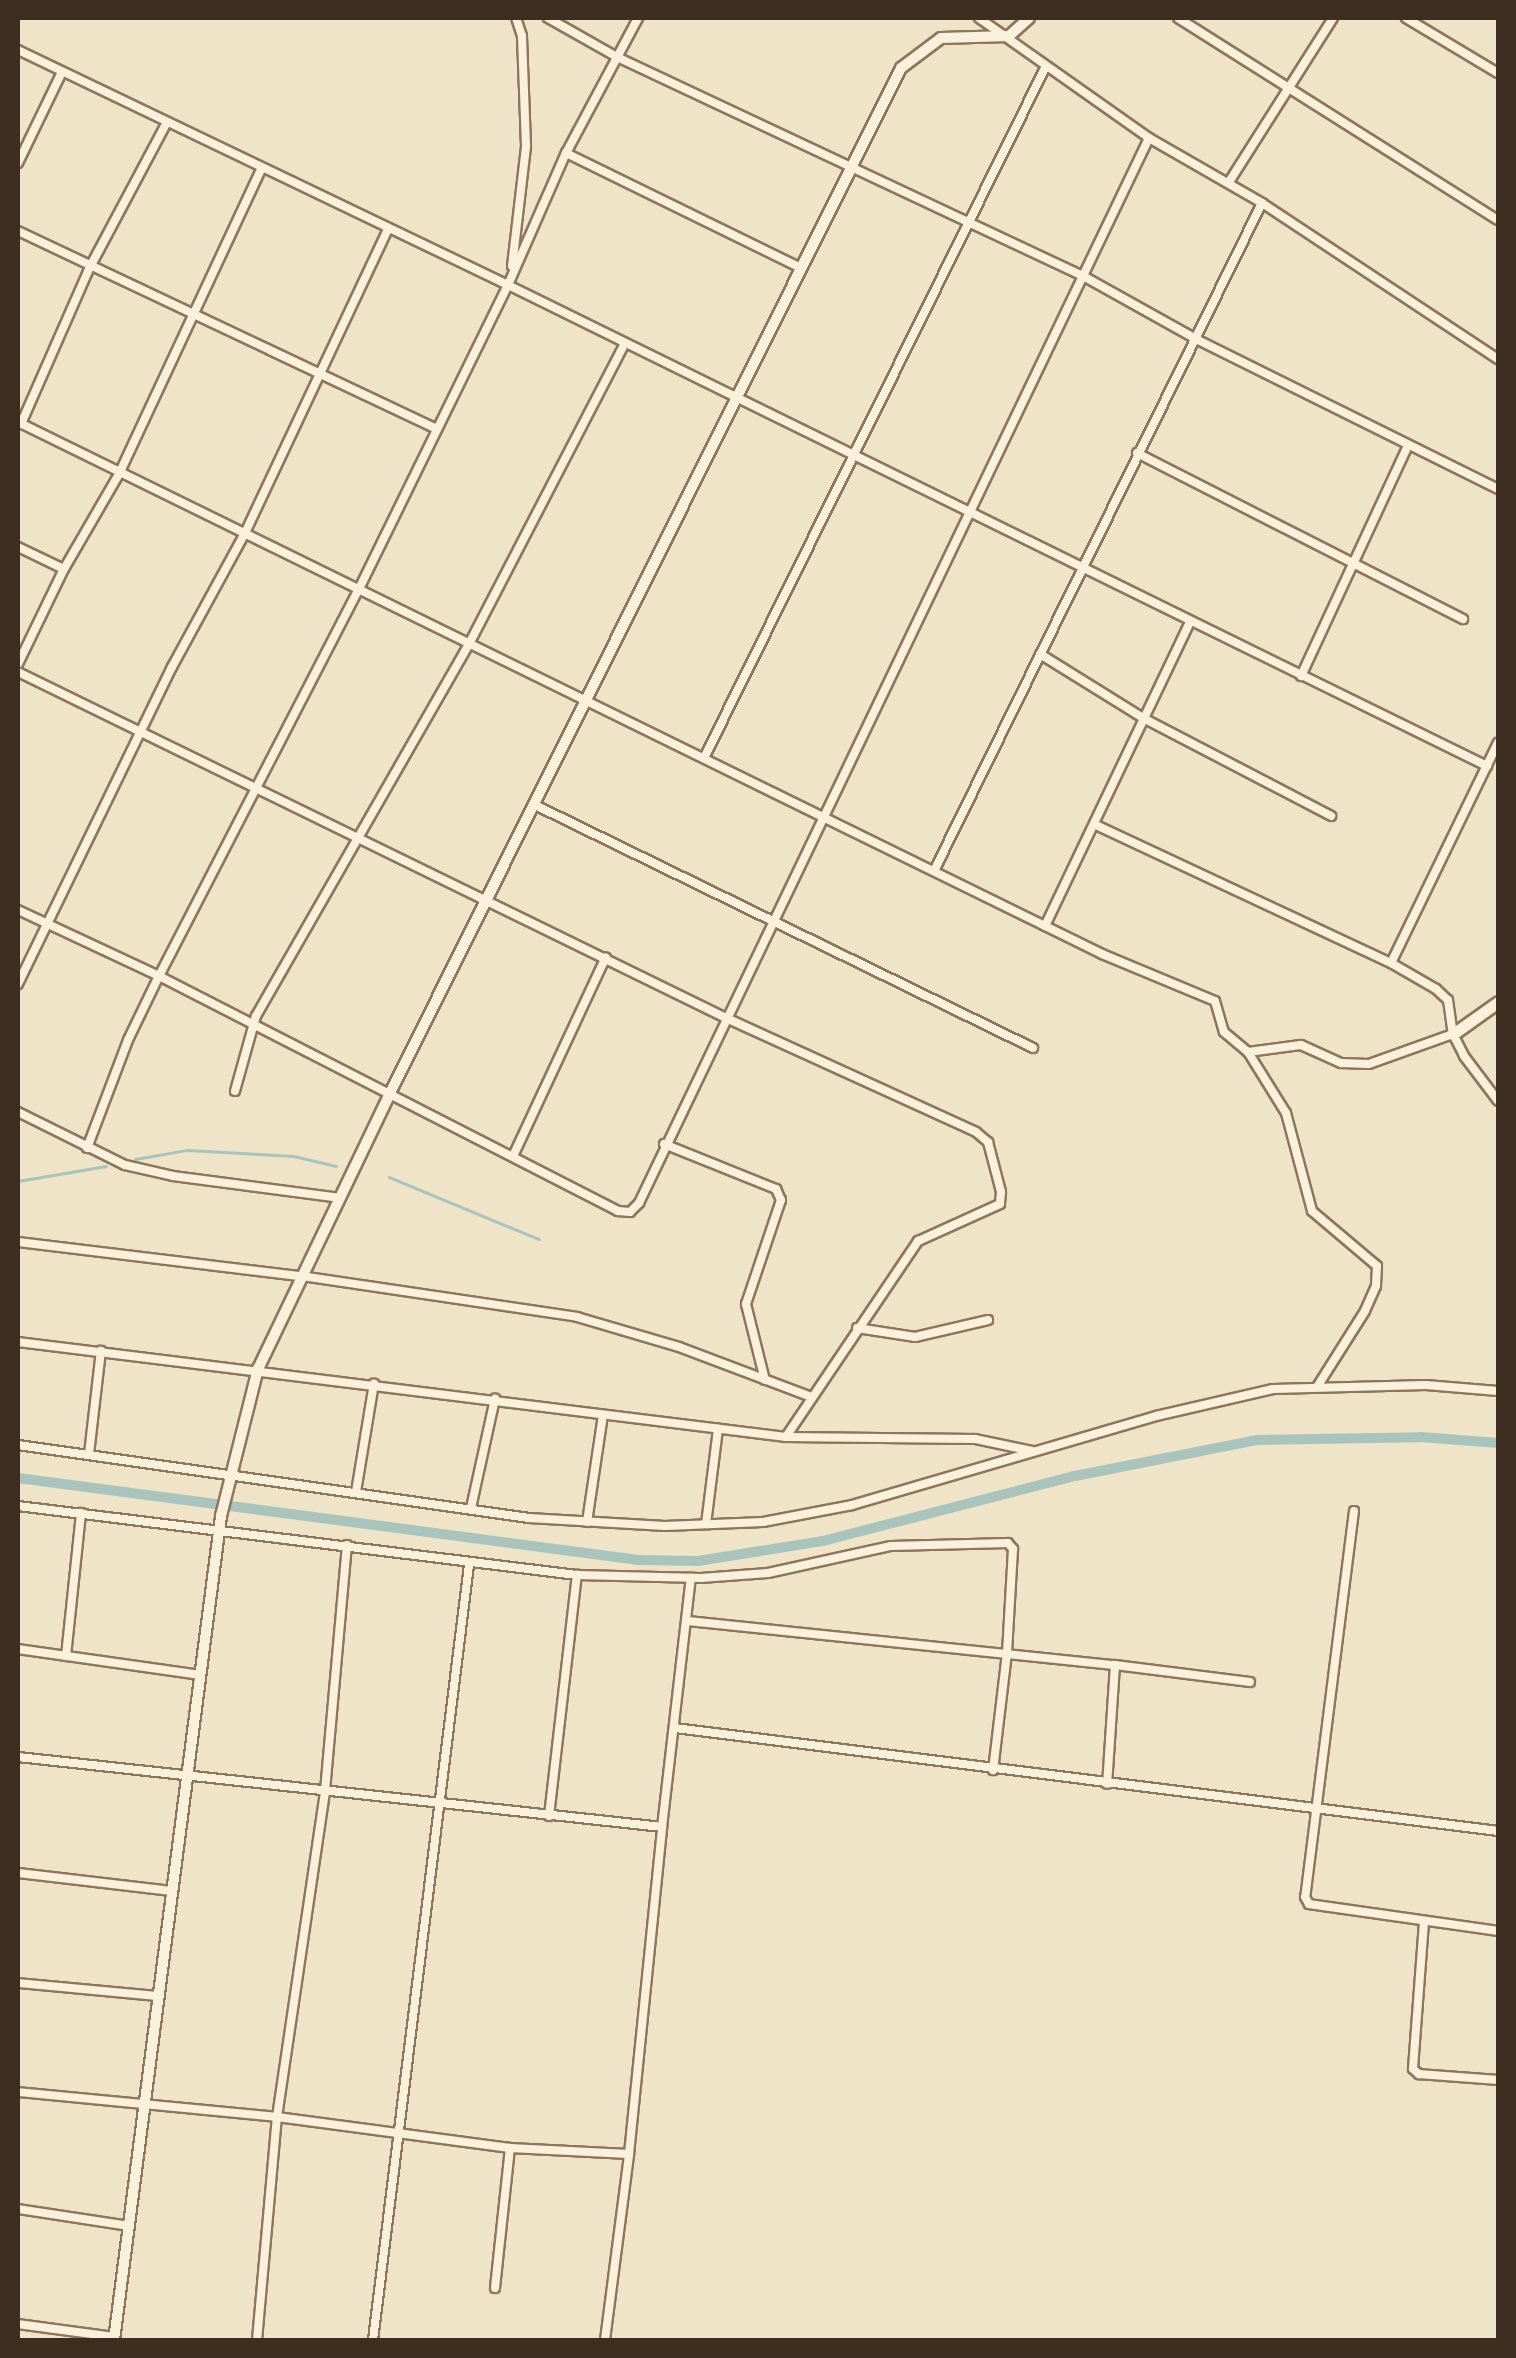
<!DOCTYPE html>
<style>
body{margin:0}
#map{position:relative;width:1516px;height:2358px;overflow:hidden;background:#f0e4c8;font-family:"Crimson Pro",serif}
div>[style]{position:absolute}
[style*='--x']{left:calc(var(--x)*1px);top:calc(var(--y)*1px);width:calc(var(--w)*1px);rotate:calc(var(--a)*1deg)}
.stream>*{height:2.5px;margin:-1.25px;padding:0 1.25px;transform-origin:1.25px;border-radius:1.25px;background:#a9c4bc}
.canal>*{height:10px;margin:-5px;padding:0 5px;transform-origin:5px;border-radius:5px;background:#a9c4bc}
.roads{filter:drop-shadow(2px 0 #8d765c) drop-shadow(-2px 0 #8d765c) drop-shadow(0 2px #8d765c) drop-shadow(0 -2px #8d765c)}
.minor>*{height:8px;margin:-4px;padding:0 4px;transform-origin:4px;border-radius:4px;background:#faf1dc}
.tertiary>*{height:10px;margin:-5px;padding:0 5px;transform-origin:5px;border-radius:5px;background:#faf1dc}
.secondary>*{height:11px;margin:-5.5px;padding:0 5.5px;transform-origin:5.5px;border-radius:5.5px;background:#faf1dc}
span{translate:-50% -50%;white-space:nowrap;text-align:center;line-height:1.15;-webkit-text-stroke:10px #f7eed8;paint-order:stroke}
.frame{position:absolute;inset:0;border:20px solid #3d2e20;pointer-events:none}
</style>
<div id="map">
<div class="stream">
<div style="--x:135;--y:1159;--w:53;--a:-9.8"></div>
<div style="--x:187;--y:1150;--w:107;--a:3.2"></div>
<div style="--x:294;--y:1156;--w:43;--a:13.4"></div>
<div style="--x:389;--y:1177;--w:162;--a:22.5"></div>
<div style="--x:18;--y:1181;--w:89;--a:-9.7"></div>
</div>
<div class="canal">
<div style="--x:18;--y:1478;--w:626;--a:7.52"></div>
<div style="--x:639;--y:1560;--w:59;--a:1"></div>
<div style="--x:698;--y:1561;--w:127;--a:-9.1"></div>
<div style="--x:823;--y:1541;--w:260;--a:-14.5"></div>
<div style="--x:1075;--y:1476;--w:186;--a:-11.2"></div>
<div style="--x:1257;--y:1440;--w:164;--a:-1"></div>
<div style="--x:1421;--y:1437;--w:77;--a:4.5"></div>
</div>
<div class="roads">
<div class="minor">
<div style="--x:548;--y:18;--w:79;--a:29.5"></div>
<div style="--x:617;--y:57;--w:515;--a:25.17"></div>
<div style="--x:1083;--y:276;--w:129;--a:29.1"></div>
<div style="--x:1196;--y:339;--w:337;--a:26.4"></div>
<div style="--x:979;--y:18;--w:208;--a:35.2"></div>
<div style="--x:1149;--y:138;--w:130;--a:29.9"></div>
<div style="--x:1262;--y:203;--w:283;--a:33.5"></div>
<div style="--x:1178;--y:18;--w:378;--a:32.3"></div>
<div style="--x:1406;--y:18;--w:107;--a:30.9"></div>
<div style="--x:18;--y:50;--w:543;--a:25.62"></div>
<div style="--x:508;--y:285;--w:1091;--a:26.17"></div>
<div style="--x:566;--y:153;--w:259;--a:26.1"></div>
<div style="--x:18;--y:163;--w:101;--a:-64.2"></div>
<div style="--x:1229;--y:182;--w:194;--a:-57.6"></div>
<div style="--x:18;--y:231;--w:463;--a:25.3"></div>
<div style="--x:512;--y:266;--w:121;--a:-83.3"></div>
<div style="--x:526;--y:146;--w:110;--a:-92.1"></div>
<div style="--x:522;--y:36;--w:19;--a:-108"></div>
<div style="--x:18;--y:422;--w:1208;--a:26.14"></div>
<div style="--x:1102;--y:954;--w:122;--a:22.6"></div>
<div style="--x:1215;--y:1001;--w:32;--a:74"></div>
<div style="--x:1224;--y:1032;--w:31;--a:40"></div>
<div style="--x:1248;--y:1052;--w:72;--a:58.1"></div>
<div style="--x:1286;--y:1113;--w:101;--a:75.1"></div>
<div style="--x:1312;--y:1211;--w:85;--a:40.2"></div>
<div style="--x:1377;--y:1266;--w:20;--a:93"></div>
<div style="--x:1376;--y:1286;--w:27;--a:114"></div>
<div style="--x:1365;--y:1311;--w:90;--a:122.3"></div>
<div style="--x:21;--y:424;--w:171;--a:-66.3"></div>
<div style="--x:90;--y:267;--w:162;--a:-62"></div>
<div style="--x:1137;--y:453;--w:366;--a:27"></div>
<div style="--x:18;--y:547;--w:51;--a:25.6"></div>
<div style="--x:1040;--y:654;--w:123;--a:31.8"></div>
<div style="--x:1145;--y:719;--w:210;--a:27.5"></div>
<div style="--x:18;--y:664;--w:106;--a:-64.2"></div>
<div style="--x:64;--y:569;--w:110;--a:-59.9"></div>
<div style="--x:119;--y:474;--w:336;--a:-65"></div>
<div style="--x:18;--y:672;--w:786;--a:26.04"></div>
<div style="--x:724;--y:1017;--w:277;--a:24.5"></div>
<div style="--x:976;--y:1132;--w:16;--a:40"></div>
<div style="--x:988;--y:1142;--w:52;--a:75.4"></div>
<div style="--x:1001;--y:1192;--w:12;--a:95"></div>
<div style="--x:1000;--y:1204;--w:90;--a:155.7"></div>
<div style="--x:918;--y:1241;--w:236;--a:124"></div>
<div style="--x:1301;--y:676;--w:254;--a:-65.1"></div>
<div style="--x:705;--y:756;--w:767;--a:-63.7"></div>
<div style="--x:535;--y:805;--w:554;--a:26.01"></div>
<div style="--x:1096;--y:825;--w:326;--a:25.1"></div>
<div style="--x:1391;--y:963;--w:52;--a:30"></div>
<div style="--x:1436;--y:989;--w:16;--a:43"></div>
<div style="--x:1448;--y:1000;--w:34;--a:82"></div>
<div style="--x:1453;--y:1034;--w:25;--a:63"></div>
<div style="--x:1464;--y:1056;--w:56;--a:52.9"></div>
<div style="--x:934;--y:871;--w:744;--a:-63.85"></div>
<div style="--x:18;--y:910;--w:156;--a:25.1"></div>
<div style="--x:159;--y:976;--w:516;--a:27.11"></div>
<div style="--x:618;--y:1211;--w:12;--a:5"></div>
<div style="--x:630;--y:1212;--w:13;--a:-45"></div>
<div style="--x:639;--y:1203;--w:1181;--a:-64.41"></div>
<div style="--x:1045;--y:926;--w:337;--a:-64.5"></div>
<div style="--x:1391;--y:963;--w:245;--a:-64.1"></div>
<div style="--x:18;--y:984;--w:352;--a:-64.1"></div>
<div style="--x:172;--y:667;--w:153;--a:-61.4"></div>
<div style="--x:245;--y:533;--w:334;--a:-64.8"></div>
<div style="--x:1248;--y:1052;--w:53;--a:-7.5"></div>
<div style="--x:1301;--y:1045;--w:44;--a:24.2"></div>
<div style="--x:1341;--y:1063;--w:28;--a:2"></div>
<div style="--x:1369;--y:1064;--w:89;--a:-19.7"></div>
<div style="--x:235;--y:1091;--w:78;--a:-74.4"></div>
<div style="--x:256;--y:1016;--w:429;--a:-60.2"></div>
<div style="--x:469;--y:644;--w:339;--a:-62.6"></div>
<div style="--x:18;--y:1112;--w:119;--a:26.4"></div>
<div style="--x:125;--y:1165;--w:49;--a:12.9"></div>
<div style="--x:173;--y:1176;--w:167;--a:7.5"></div>
<div style="--x:664;--y:1144;--w:121;--a:21.9"></div>
<div style="--x:776;--y:1189;--w:12;--a:66"></div>
<div style="--x:781;--y:1200;--w:110;--a:108.6"></div>
<div style="--x:746;--y:1304;--w:78;--a:76"></div>
<div style="--x:87;--y:1148;--w:116;--a:-69.2"></div>
<div style="--x:128;--y:1040;--w:71;--a:-64.2"></div>
<div style="--x:159;--y:976;--w:436;--a:-62.7"></div>
<div style="--x:359;--y:589;--w:339;--a:-63.9"></div>
<div style="--x:508;--y:285;--w:144;--a:-66.3"></div>
<div style="--x:566;--y:153;--w:153;--a:-61.9"></div>
<div style="--x:514;--y:1154;--w:217;--a:-65"></div>
<div style="--x:18;--y:1242;--w:285;--a:6.9"></div>
<div style="--x:301;--y:1276;--w:279;--a:8.4"></div>
<div style="--x:577;--y:1317;--w:106;--a:16.4"></div>
<div style="--x:679;--y:1347;--w:141;--a:20.7"></div>
<div style="--x:857;--y:1328;--w:59;--a:8.8"></div>
<div style="--x:915;--y:1337;--w:75;--a:-13.1"></div>
<div style="--x:18;--y:1342;--w:774;--a:7.05"></div>
<div style="--x:786;--y:1437;--w:189;--a:0.6"></div>
<div style="--x:975;--y:1439;--w:58;--a:11.9"></div>
<div style="--x:18;--y:1445;--w:516;--a:8.13"></div>
<div style="--x:529;--y:1518;--w:136;--a:3.4"></div>
<div style="--x:665;--y:1526;--w:98;--a:-2.3"></div>
<div style="--x:763;--y:1522;--w:91;--a:-10.8"></div>
<div style="--x:852;--y:1505;--w:317;--a:-16.3"></div>
<div style="--x:1156;--y:1416;--w:120;--a:-13"></div>
<div style="--x:1273;--y:1389;--w:153;--a:-1.5"></div>
<div style="--x:1426;--y:1385;--w:72;--a:4.8"></div>
<div style="--x:89;--y:1454;--w:104;--a:-83.4"></div>
<div style="--x:356;--y:1492;--w:110;--a:-80.6"></div>
<div style="--x:18;--y:1506;--w:563;--a:7.04"></div>
<div style="--x:577;--y:1575;--w:124;--a:1.4"></div>
<div style="--x:701;--y:1578;--w:67;--a:-4.3"></div>
<div style="--x:768;--y:1573;--w:126;--a:-12.4"></div>
<div style="--x:891;--y:1546;--w:117;--a:-1.5"></div>
<div style="--x:1008;--y:1543;--w:8;--a:50"></div>
<div style="--x:1013;--y:1549;--w:104;--a:93.3"></div>
<div style="--x:1007;--y:1653;--w:118;--a:96.8"></div>
<div style="--x:471;--y:1508;--w:112;--a:-77.6"></div>
<div style="--x:1354;--y:1511;--w:389;--a:97.2"></div>
<div style="--x:1305;--y:1897;--w:8;--a:60"></div>
<div style="--x:1309;--y:1904;--w:191;--a:8.1"></div>
<div style="--x:587;--y:1522;--w:108;--a:-81.5"></div>
<div style="--x:706;--y:1524;--w:96;--a:-82.8"></div>
<div style="--x:687;--y:1621;--w:430;--a:5.9"></div>
<div style="--x:1115;--y:1665;--w:119;--a:93.8"></div>
<div style="--x:18;--y:1649;--w:184;--a:8.1"></div>
<div style="--x:66;--y:1656;--w:144;--a:-84"></div>
<div style="--x:1115;--y:1665;--w:136;--a:7.2"></div>
<div style="--x:675;--y:1728;--w:829;--a:7.13"></div>
<div style="--x:18;--y:1757;--w:648;--a:6.2"></div>
<div style="--x:662;--y:1827;--w:251;--a:-83.4"></div>
<div style="--x:549;--y:1816;--w:243;--a:-83.4"></div>
<div style="--x:18;--y:1873;--w:155;--a:6.7"></div>
<div style="--x:1424;--y:1922;--w:147;--a:94.3"></div>
<div style="--x:1413;--y:2069;--w:8;--a:40"></div>
<div style="--x:1419;--y:2074;--w:79;--a:4.3"></div>
<div style="--x:18;--y:1983;--w:141;--a:5.3"></div>
<div style="--x:18;--y:2092;--w:260;--a:5.5"></div>
<div style="--x:277;--y:2117;--w:235;--a:7.6"></div>
<div style="--x:510;--y:2148;--w:119;--a:2.9"></div>
<div style="--x:18;--y:2209;--w:112;--a:8.7"></div>
<div style="--x:495;--y:2288;--w:141;--a:-83.9"></div>
<div style="--x:18;--y:2324;--w:97;--a:7.7"></div>
<div style="--x:257;--y:2340;--w:224;--a:-84.9"></div>
<div style="--x:277;--y:2117;--w:330;--a:-81.6"></div>
<div style="--x:325;--y:1791;--w:247;--a:-84.9"></div>
<div style="--x:373;--y:2340;--w:781;--a:-82.94"></div>
<div style="--x:605;--y:2340;--w:188;--a:-82.6"></div>
<div style="--x:629;--y:2154;--w:329;--a:-84.2"></div>
</div>
<div class="tertiary">
<div style="--x:114;--y:2340;--w:831;--a:-82.6"></div>
<div style="--x:221;--y:1516;--w:152;--a:-75.9"></div>
<div style="--x:258;--y:1369;--w:306;--a:-64.4"></div>
<div style="--x:390;--y:1093;--w:1145;--a:-63.5"></div>
<div style="--x:901;--y:68;--w:50;--a:-36.9"></div>
<div style="--x:941;--y:38;--w:68;--a:-1.7"></div>
<div style="--x:1009;--y:36;--w:27;--a:-42"></div>
</div>
<div class="secondary">
<div style="--x:1453;--y:1034;--w:55;--a:-35.4"></div>
</div>
</div>
<div class="frame"></div>
</div>
